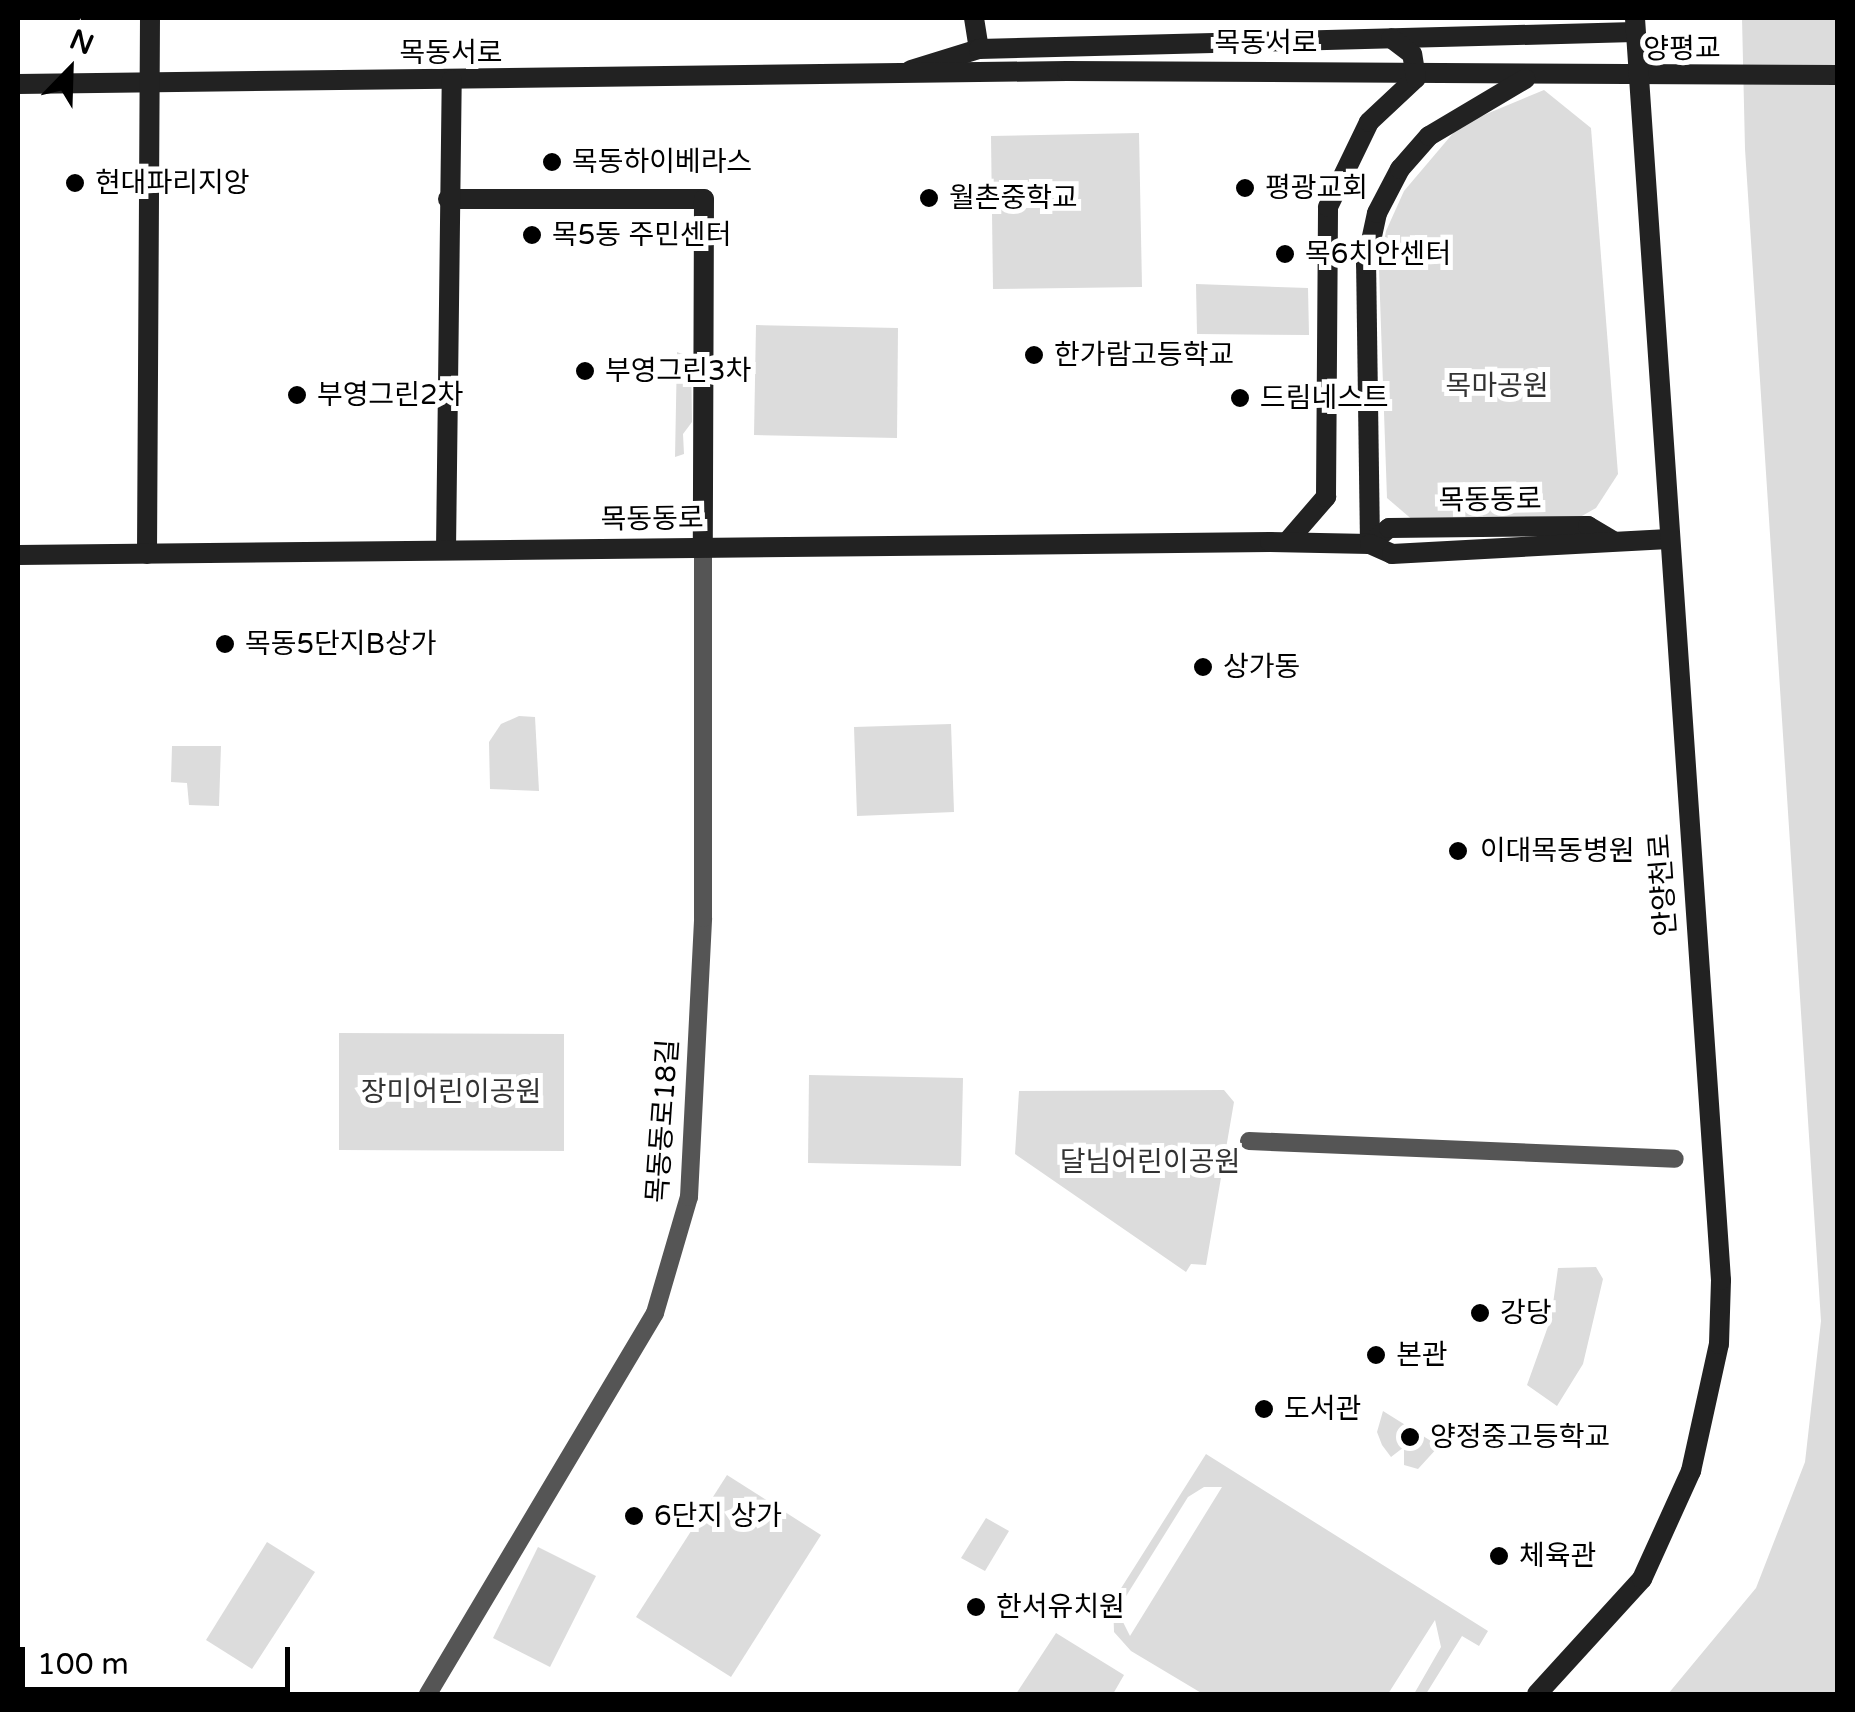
<!DOCTYPE html>
<meta charset="utf-8">
<style>
body{margin:0}
#map{position:relative;width:1855px;height:1712px;overflow:hidden;background:#fff;font-family:"Varela Round","Noto Sans KR",sans-serif}
div>[style]{position:absolute}
[style*='--x']{left:calc(var(--x)*1px);top:calc(var(--y)*1px);width:calc(var(--w)*1px);rotate:calc(var(--a)*1deg)}
.green>*{inset:0;background:#dcdcdc}
.street>*{height:18px;margin:-9px;padding:0 9px;transform-origin:9px;border-radius:9px;background:#555}
.secondary>*{height:20px;margin:-10px;padding:0 10px;transform-origin:10px;border-radius:10px;background:#222}
.dots>*{width:28px;height:28px;translate:-50% -50%;box-sizing:border-box;border:5px solid #fff;border-radius:50%}
span{translate:-50% -50%;white-space:nowrap;text-align:center;line-height:1.15;-webkit-text-stroke:10px #fff;paint-order:stroke}
.street-label{font-size:28px;color:#000}
.poi-label{font-size:28px;color:#000}
.left{translate:0 -50%;text-align:left}
.park-label{font-size:28px;color:#333}
.frame{position:absolute;inset:0;border:20px solid #000;pointer-events:none}
.north{position:absolute;left:20px;top:20px;width:100px;height:100px;-webkit-text-stroke:8px #fff;paint-order:stroke;rotate:23deg;font-size:28px;font-weight:700;line-height:40px;text-align:center;color:#000}
.north::after{content:'';display:block;margin:auto;width:35px;height:45px;background:#000;clip-path:polygon(50% 0,100% 100%,50% 72%,0 100%)}
.scale{position:absolute;left:20px;top:1647px;width:270px;height:45px;box-sizing:border-box;border:5px solid #000;border-top:0;padding-left:12px;font-size:30px;line-height:35px;white-space:nowrap;color:#000;-webkit-text-stroke:8px #fff;paint-order:stroke}
</style>
<div id="map">
<div class="green">
<div style="clip-path:polygon(1742px 18px,1837px 18px,1837px 1694px,1668px 1694px,1756px 1588px,1805px 1462px,1821px 1321px,1745px 149px)"></div>
<div style="clip-path:polygon(1544px 90px,1591px 128px,1618px 474px,1596px 508px,1573px 521px,1415px 522px,1387px 498px,1379px 270px,1386px 231px,1404px 191px,1460px 125px)"></div>
<div style="clip-path:polygon(1139px 133px,1142px 287px,993px 289px,991px 136px)"></div>
<div style="clip-path:polygon(1196px 284px,1308px 288px,1309px 335px,1197px 334px)"></div>
<div style="clip-path:polygon(756px 325px,898px 328px,897px 438px,754px 435px)"></div>
<div style="clip-path:polygon(677px 352px,691px 357px,692px 422px,683px 434px,684px 454px,675px 457px)"></div>
<div style="clip-path:polygon(519px 716px,535px 717px,539px 791px,490px 789px,489px 742px,501px 724px)"></div>
<div style="clip-path:polygon(951px 724px,954px 812px,857px 816px,854px 727px)"></div>
<div style="clip-path:polygon(172px 746px,221px 746px,219px 806px,189px 805px,187px 783px,171px 782px)"></div>
<div style="clip-path:polygon(339px 1033px,564px 1034px,564px 1151px,339px 1150px)"></div>
<div style="clip-path:polygon(809px 1075px,963px 1078px,961px 1166px,808px 1163px)"></div>
<div style="clip-path:polygon(1224px 1090px,1234px 1102px,1206px 1265px,1191px 1264px,1186px 1272px,1015px 1154px,1019px 1091px)"></div>
<div style="clip-path:polygon(1558px 1268px,1596px 1267px,1603px 1279px,1583px 1364px,1557px 1406px,1527px 1385px,1551px 1318px)"></div>
<div style="clip-path:polygon(1383px 1411px,1439px 1446px,1418px 1469px,1404px 1465px,1404px 1447px,1391px 1457px,1382px 1445px,1377px 1432px)"></div>
<div style="clip-path:polygon(evenodd,1206px 1454px,1488px 1631px,1479px 1646px,1462px 1636px,1426px 1694px,1414px 1694px,1441px 1647px,1435px 1620px,1388px 1694px,1203px 1694px,1131px 1651px,1114px 1632px,1113px 1601px,1206px 1454px,1204px 1487px,1222px 1487px,1130px 1636px,1120px 1616px,1123px 1601px,1188px 1497px,1204px 1487px)"></div>
<div style="clip-path:polygon(727px 1475px,821px 1535px,731px 1677px,636px 1617px)"></div>
<div style="clip-path:polygon(986px 1518px,1009px 1531px,985px 1571px,961px 1558px)"></div>
<div style="clip-path:polygon(267px 1542px,315px 1572px,252px 1669px,206px 1640px)"></div>
<div style="clip-path:polygon(538px 1547px,596px 1576px,550px 1667px,493px 1638px)"></div>
<div style="clip-path:polygon(1056px 1633px,1124px 1675px,1113px 1694px,1016px 1694px)"></div>
</div>
<div class="street">
<div style="--x:1249;--y:1141;--w:426;--a:2.4"></div>
<div style="--x:428;--y:1694;--w:443;--a:-59.2"></div>
<div style="--x:655;--y:1313;--w:121;--a:-73.7"></div>
<div style="--x:689;--y:1197;--w:279;--a:-87.1"></div>
<div style="--x:703;--y:918;--w:372;--a:-90"></div>
</div>
<div class="secondary">
<div style="--x:974;--y:18;--w:31;--a:81"></div>
<div style="--x:911;--y:70;--w:71;--a:-17.2"></div>
<div style="--x:979;--y:49;--w:656;--a:-1.48"></div>
<div style="--x:18;--y:84;--w:1049;--a:-0.71"></div>
<div style="--x:1067;--y:71;--w:771;--a:0.3"></div>
<div style="--x:448;--y:199;--w:256;--a:0"></div>
<div style="--x:704;--y:199;--w:347;--a:90.2"></div>
<div style="--x:1287;--y:542;--w:60;--a:-49.1"></div>
<div style="--x:1326;--y:497;--w:290;--a:-89.6"></div>
<div style="--x:1328;--y:207;--w:94;--a:-64.2"></div>
<div style="--x:1369;--y:122;--w:64;--a:-43.1"></div>
<div style="--x:1416;--y:78;--w:24;--a:-99"></div>
<div style="--x:1412;--y:54;--w:26;--a:-143"></div>
<div style="--x:1370;--y:544;--w:280;--a:-90.8"></div>
<div style="--x:1366;--y:264;--w:52;--a:-77.8"></div>
<div style="--x:1377;--y:213;--w:50;--a:-62.4"></div>
<div style="--x:1400;--y:169;--w:44;--a:-48.7"></div>
<div style="--x:1429;--y:136;--w:112;--a:-30.7"></div>
<div style="--x:1370;--y:544;--w:25;--a:-40"></div>
<div style="--x:1389;--y:528;--w:199;--a:-0.6"></div>
<div style="--x:1588;--y:526;--w:29;--a:31"></div>
<div style="--x:446;--y:550;--w:470;--a:-89.3"></div>
<div style="--x:147;--y:554;--w:536;--a:-89.68"></div>
<div style="--x:18;--y:555;--w:1252;--a:-0.59"></div>
<div style="--x:1270;--y:542;--w:100;--a:1.1"></div>
<div style="--x:1370;--y:544;--w:24;--a:24"></div>
<div style="--x:1392;--y:554;--w:277;--a:-3.1"></div>
<div style="--x:1537;--y:1694;--w:156;--a:-47.6"></div>
<div style="--x:1642;--y:1579;--w:119;--a:-65.6"></div>
<div style="--x:1691;--y:1471;--w:130;--a:-77.6"></div>
<div style="--x:1719;--y:1344;--w:64;--a:-88.2"></div>
<div style="--x:1721;--y:1280;--w:1265;--a:-93.9"></div>
</div>
<div class="dots">
<div style="left:552px;top:162px;background:#000"></div>
<div style="left:75px;top:183px;background:#000"></div>
<div style="left:1245px;top:188px;background:#000"></div>
<div style="left:929px;top:198px;background:#000"></div>
<div style="left:532px;top:235px;background:#000"></div>
<div style="left:1285px;top:254px;background:#000"></div>
<div style="left:1034px;top:355px;background:#000"></div>
<div style="left:585px;top:371px;background:#000"></div>
<div style="left:297px;top:395px;background:#000"></div>
<div style="left:1240px;top:398px;background:#000"></div>
<div style="left:225px;top:644px;background:#000"></div>
<div style="left:1203px;top:667px;background:#000"></div>
<div style="left:1458px;top:851px;background:#000"></div>
<div style="left:1480px;top:1313px;background:#000"></div>
<div style="left:1376px;top:1355px;background:#000"></div>
<div style="left:1264px;top:1409px;background:#000"></div>
<div style="left:1410px;top:1437px;background:#000"></div>
<div style="left:634px;top:1516px;background:#000"></div>
<div style="left:1499px;top:1556px;background:#000"></div>
<div style="left:976px;top:1607px;background:#000"></div>
</div>
<div class="street-label">
<span style="left:1266px;top:43px">목동서로</span>
<span style="left:1682px;top:49px;rotate:-1deg">양평교</span>
<span style="left:451px;top:53px">목동서로</span>
<span style="left:1490px;top:500px;rotate:-1deg">목동동로</span>
<span style="left:652px;top:519px;rotate:-1deg">목동동로</span>
<span style="left:1663px;top:885px;rotate:-94deg">안양천로</span>
<span style="left:663px;top:1121px;rotate:-86deg">목동동로18길</span>
</div>
<div class="poi-label">
<span class="left" style="left:572px;top:162px">목동하이베라스</span>
<span class="left" style="left:95px;top:183px">현대파리지앙</span>
<span class="left" style="left:1265px;top:188px">평광교회</span>
<span class="left" style="left:949px;top:198px">월촌중학교</span>
<span class="left" style="left:552px;top:235px">목5동 주민센터</span>
<span class="left" style="left:1305px;top:254px">목6치안센터</span>
<span class="left" style="left:1054px;top:355px">한가람고등학교</span>
<span class="left" style="left:605px;top:371px">부영그린3차</span>
<span class="left" style="left:317px;top:395px">부영그린2차</span>
<span class="left" style="left:1260px;top:398px">드림네스트</span>
<span class="left" style="left:245px;top:644px">목동5단지B상가</span>
<span class="left" style="left:1223px;top:667px">상가동</span>
<span class="left" style="left:1480px;top:851px">이대목동병원</span>
<span class="left" style="left:1500px;top:1313px">강당</span>
<span class="left" style="left:1396px;top:1355px">본관</span>
<span class="left" style="left:1284px;top:1409px">도서관</span>
<span class="left" style="left:1430px;top:1437px">양정중고등학교</span>
<span class="left" style="left:654px;top:1516px">6단지 상가</span>
<span class="left" style="left:1519px;top:1556px">체육관</span>
<span class="left" style="left:996px;top:1607px">한서유치원</span>
</div>
<div class="park-label">
<span style="left:1497px;top:386px">목마공원</span>
<span style="left:451px;top:1092px">장미어린이공원</span>
<span style="left:1150px;top:1162px">달님어린이공원</span>
</div>
<div class="frame"></div>
<div class="north">N</div>
<div class="scale">100 m</div>
</div>
